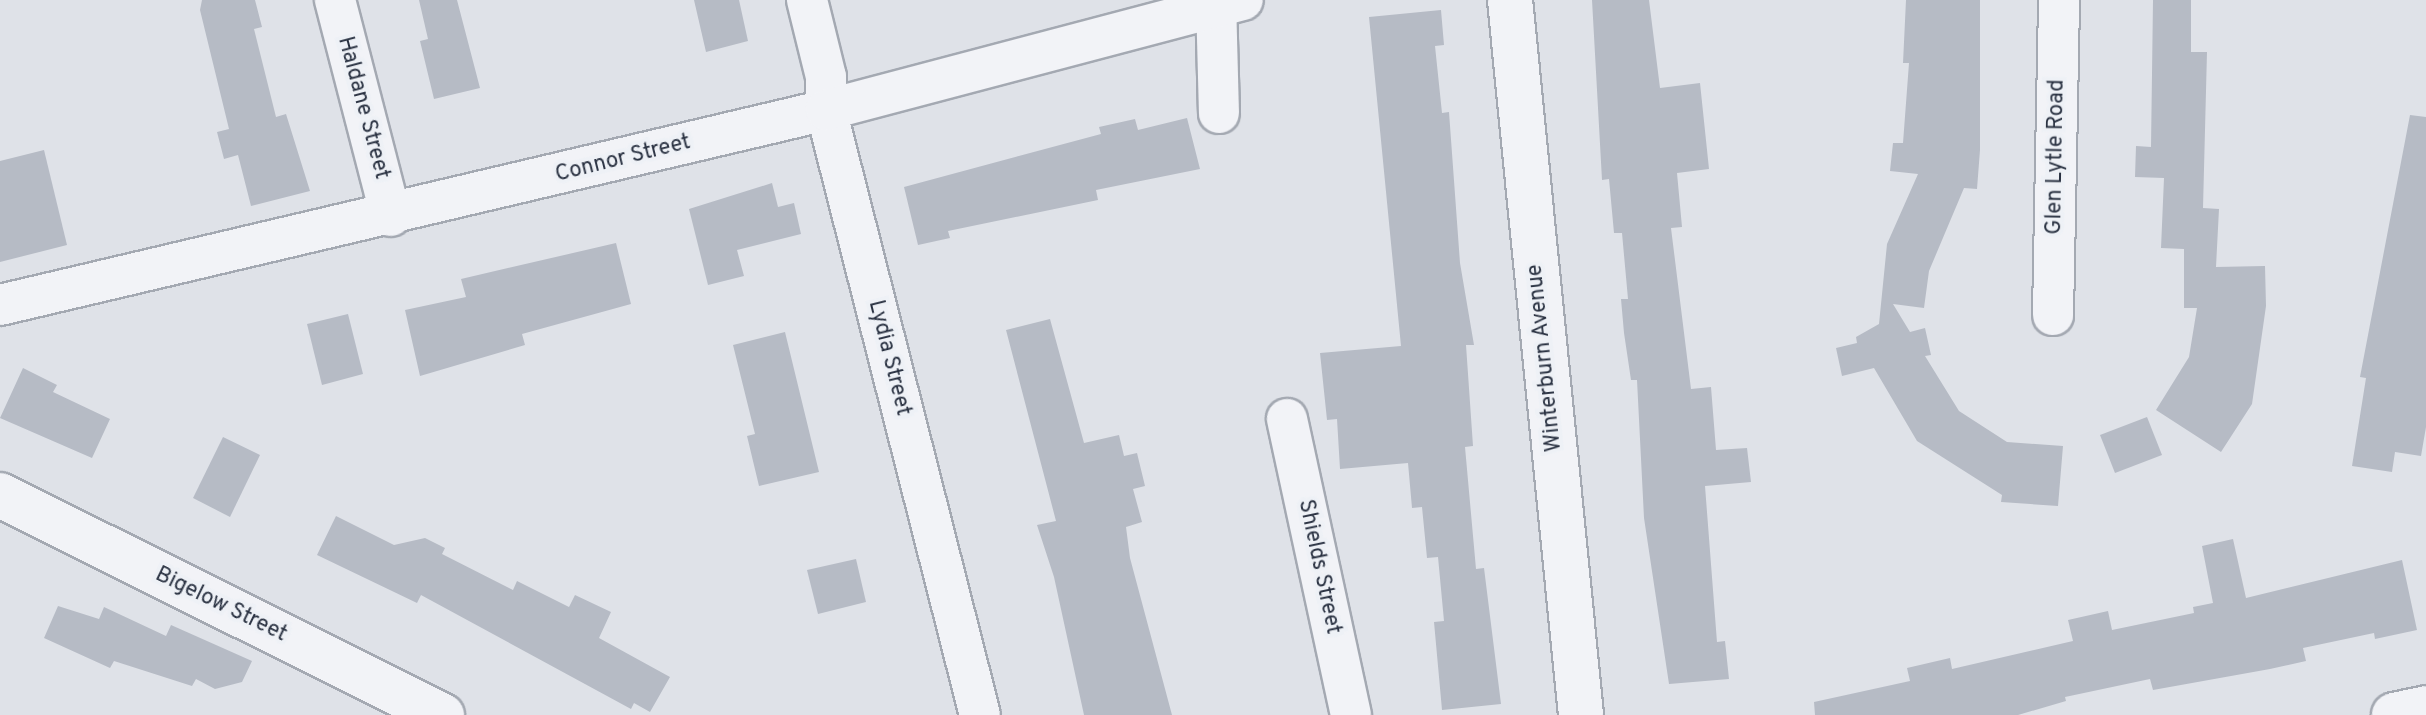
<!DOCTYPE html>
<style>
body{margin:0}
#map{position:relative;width:2426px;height:715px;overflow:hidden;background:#dfe2e8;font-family:Overpass,sans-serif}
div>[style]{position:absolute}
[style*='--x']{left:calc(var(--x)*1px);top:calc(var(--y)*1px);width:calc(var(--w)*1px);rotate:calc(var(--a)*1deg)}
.building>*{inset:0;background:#b6bbc5}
.roads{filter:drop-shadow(2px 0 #a4a9b2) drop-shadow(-2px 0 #a4a9b2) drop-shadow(0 2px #a4a9b2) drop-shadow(0 -2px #a4a9b2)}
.minor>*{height:40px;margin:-20px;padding:0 20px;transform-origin:20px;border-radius:20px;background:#f2f3f7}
.tertiary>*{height:44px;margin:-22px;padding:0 22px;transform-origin:22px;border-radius:22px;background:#f2f3f7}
span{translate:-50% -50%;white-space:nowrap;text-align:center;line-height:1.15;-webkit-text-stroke:8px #eef1f6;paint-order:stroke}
.street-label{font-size:22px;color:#283040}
</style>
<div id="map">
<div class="building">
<div style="clip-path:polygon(202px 0,255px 0,262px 27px,254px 29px,276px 117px,286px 114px,310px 191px,251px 206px,238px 155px,224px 159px,217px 132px,229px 129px,200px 10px)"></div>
<div style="clip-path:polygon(419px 0,457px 0,480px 88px,434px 99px,420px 41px,428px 39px)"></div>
<div style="clip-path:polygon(694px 0,739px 0,748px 41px,706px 52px)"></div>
<div style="clip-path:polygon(1592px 0,1649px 0,1660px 88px,1700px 83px,1709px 169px,1677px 173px,1682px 227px,1671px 228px,1691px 389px,1711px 387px,1716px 450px,1747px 448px,1751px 482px,1705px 486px,1717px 642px,1725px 641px,1729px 679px,1669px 684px,1644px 518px,1637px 380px,1631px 380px,1624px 333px,1621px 299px,1628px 299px,1622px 233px,1614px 233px,1609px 179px,1602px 180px)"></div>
<div style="clip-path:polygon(1906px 0,1980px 0,1980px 150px,1977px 189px,1964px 188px,1929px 271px,1924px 308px,1893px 304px,1910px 332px,1925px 328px,1931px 355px,1925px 356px,1959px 411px,2007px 442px,2063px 446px,2058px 506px,2001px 502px,2002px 495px,1917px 441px,1874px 368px,1842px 376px,1836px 348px,1857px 343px,1856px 337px,1879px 324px,1887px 244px,1918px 174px,1890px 171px,1893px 143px,1903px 143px,1909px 63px,1903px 63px)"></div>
<div style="clip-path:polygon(2153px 0,2191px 0,2191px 52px,2207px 52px,2203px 208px,2219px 209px,2216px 267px,2265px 266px,2266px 306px,2252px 404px,2221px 452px,2156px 410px,2189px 357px,2197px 308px,2184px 308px,2184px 249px,2161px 248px,2164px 178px,2135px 177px,2136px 146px,2151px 147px)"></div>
<div style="clip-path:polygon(1441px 10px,1444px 45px,1435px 46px,1442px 113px,1449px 112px,1460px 263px,1474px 345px,1466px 345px,1473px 446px,1465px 447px,1476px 569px,1484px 568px,1501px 704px,1442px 710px,1434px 622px,1444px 621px,1438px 557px,1427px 558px,1422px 507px,1412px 508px,1408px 463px,1340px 469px,1337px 419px,1327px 420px,1320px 353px,1401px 346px,1369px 17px)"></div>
<div style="clip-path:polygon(2410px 115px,2426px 117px,2426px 427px,2421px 456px,2395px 452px,2392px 472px,2352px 466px,2366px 378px,2360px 377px)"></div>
<div style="clip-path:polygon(1187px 118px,1200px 169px,1096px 190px,1098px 200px,948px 231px,950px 238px,918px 245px,904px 187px,1101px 134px,1099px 127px,1135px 119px,1138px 130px)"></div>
<div style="clip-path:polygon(44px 150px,67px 245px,0 262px,0 161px)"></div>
<div style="clip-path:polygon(772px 183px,778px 207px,794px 203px,801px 234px,737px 250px,744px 276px,708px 285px,689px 209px)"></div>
<div style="clip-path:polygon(616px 243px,631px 304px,522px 334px,525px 345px,420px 376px,405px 310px,466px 297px,461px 279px)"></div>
<div style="clip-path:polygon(348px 314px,363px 374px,322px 385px,307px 324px)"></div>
<div style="clip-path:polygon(1050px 319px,1084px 443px,1119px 435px,1124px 456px,1137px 453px,1145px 486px,1133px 489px,1142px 522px,1126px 527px,1130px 558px,1172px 715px,1084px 715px,1054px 577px,1037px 525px,1056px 521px,1006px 330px)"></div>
<div style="clip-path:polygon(785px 332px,819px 472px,759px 486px,747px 436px,755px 434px,733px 345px)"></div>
<div style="clip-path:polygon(23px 368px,57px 385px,53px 392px,110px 419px,92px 458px,0 418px)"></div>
<div style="clip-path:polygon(2147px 417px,2162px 455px,2115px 473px,2100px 435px)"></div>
<div style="clip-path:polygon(223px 437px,260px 455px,230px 517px,193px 498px)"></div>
<div style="clip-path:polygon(336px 516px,394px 545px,425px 538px,445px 548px,442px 554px,513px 590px,517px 581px,569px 607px,575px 595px,611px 612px,599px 638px,670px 677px,650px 712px,634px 703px,631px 709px,421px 595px,417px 603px,317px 555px)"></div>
<div style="clip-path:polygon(2233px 539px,2246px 598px,2402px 560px,2417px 630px,2375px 639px,2374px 633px,2303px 648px,2306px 661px,2270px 669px,2153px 690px,2150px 679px,2065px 697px,2066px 701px,2018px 715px,1815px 715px,1814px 702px,1910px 681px,1907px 668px,1950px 658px,1952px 669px,2073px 641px,2068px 620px,2108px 611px,2112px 630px,2194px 613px,2193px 607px,2213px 603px,2202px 546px)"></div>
<div style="clip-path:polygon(856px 559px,866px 602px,818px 614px,807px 570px)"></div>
<div style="clip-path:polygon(58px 606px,99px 619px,104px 607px,166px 636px,171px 625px,252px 661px,242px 682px,215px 689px,196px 679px,192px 686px,114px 661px,110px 668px,44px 638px)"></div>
</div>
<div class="roads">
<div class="minor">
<div style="--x:335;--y:0;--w:223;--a:75.5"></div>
<div style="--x:807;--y:0;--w:79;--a:76.1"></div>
<div style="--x:826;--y:77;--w:33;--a:90"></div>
<div style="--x:826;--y:110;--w:624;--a:75.72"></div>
<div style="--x:1216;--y:0;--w:113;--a:88.5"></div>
<div style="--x:0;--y:305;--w:849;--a:-13.28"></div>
<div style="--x:826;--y:110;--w:431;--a:-14.8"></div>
<div style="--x:2053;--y:315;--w:315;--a:-88.9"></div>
<div style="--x:1287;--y:419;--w:303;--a:77.8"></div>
</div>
<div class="tertiary">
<div style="--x:1510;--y:0;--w:719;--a:84.33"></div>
<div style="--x:0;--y:495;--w:494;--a:26.5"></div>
<div style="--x:2394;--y:715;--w:33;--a:-12"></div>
</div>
</div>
<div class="street-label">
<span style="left:363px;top:108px;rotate:75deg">Haldane Street</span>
<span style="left:2056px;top:157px;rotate:-89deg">Glen Lytle Road</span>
<span style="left:623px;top:159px;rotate:-14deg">Connor Street</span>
<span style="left:889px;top:358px;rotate:76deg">Lydia Street</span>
<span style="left:1545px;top:358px;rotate:-96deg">Winterburn Avenue</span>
<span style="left:1319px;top:567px;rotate:78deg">Shields Street</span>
<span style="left:221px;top:605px;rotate:26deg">Bigelow Street</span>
</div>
</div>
